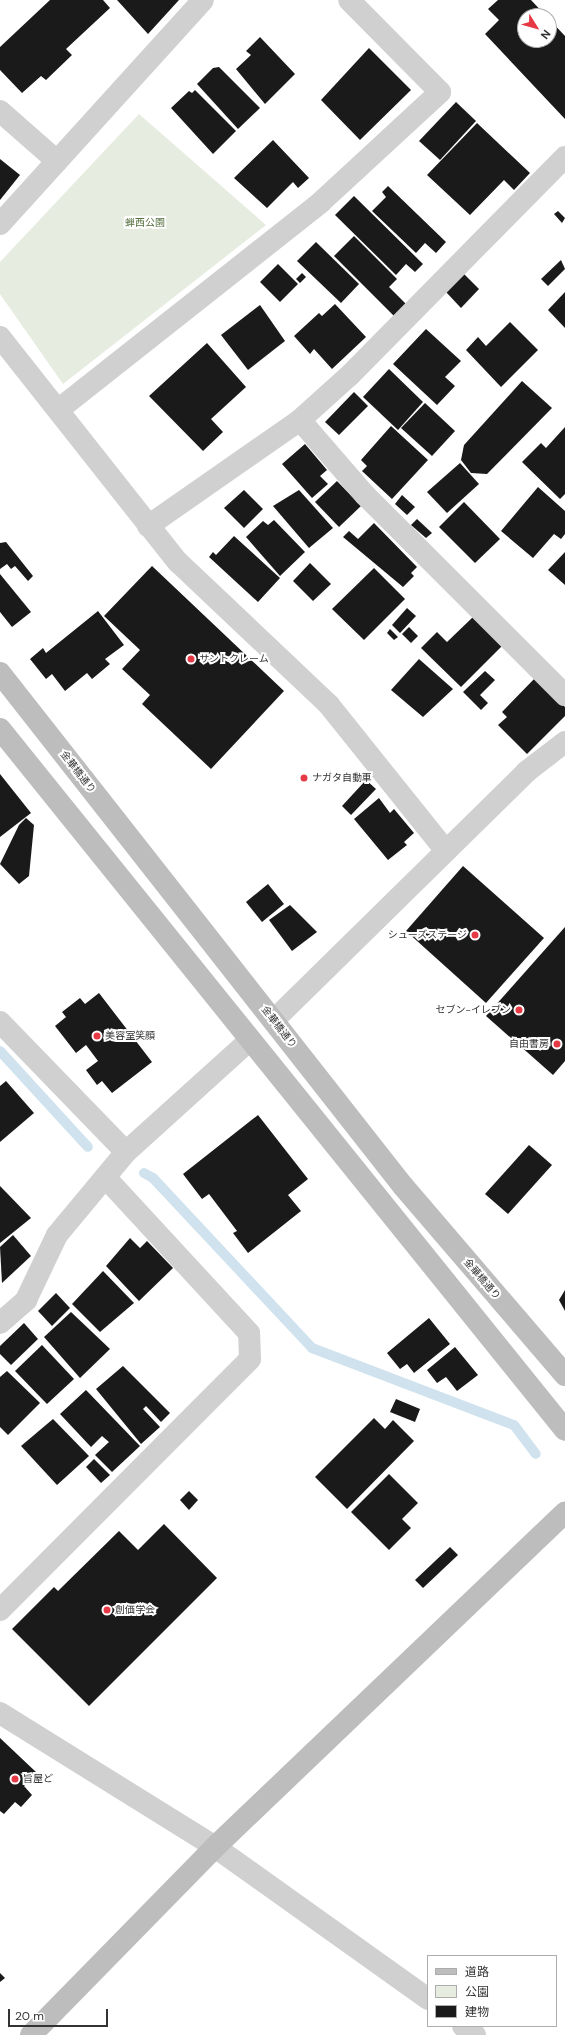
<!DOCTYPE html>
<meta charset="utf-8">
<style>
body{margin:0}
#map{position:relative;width:565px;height:2035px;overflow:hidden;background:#fff;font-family:"DM Sans","Noto Sans JP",sans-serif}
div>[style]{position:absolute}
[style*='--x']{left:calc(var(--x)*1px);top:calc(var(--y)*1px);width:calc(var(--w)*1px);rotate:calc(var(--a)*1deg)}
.green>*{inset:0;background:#e6ecdf}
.stream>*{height:10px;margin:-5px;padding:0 5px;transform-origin:5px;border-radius:5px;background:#cfe2ee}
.building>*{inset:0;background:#1a1a1a}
.street>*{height:22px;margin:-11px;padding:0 11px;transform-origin:11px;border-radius:11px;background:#d0d0d0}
.secondary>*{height:22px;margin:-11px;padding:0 11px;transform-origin:11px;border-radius:11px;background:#bdbdbd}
.dots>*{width:11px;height:11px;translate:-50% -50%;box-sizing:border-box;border:2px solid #fff;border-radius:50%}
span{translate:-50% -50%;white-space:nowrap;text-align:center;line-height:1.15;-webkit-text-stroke:4px #fff;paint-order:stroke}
.park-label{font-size:10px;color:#56703f}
.poi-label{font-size:10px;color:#333}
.left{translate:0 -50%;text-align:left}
.right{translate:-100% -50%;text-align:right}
.street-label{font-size:10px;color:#333}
.legend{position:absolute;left:427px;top:1955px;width:130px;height:72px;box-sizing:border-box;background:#fff;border:1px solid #adadad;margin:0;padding:5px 7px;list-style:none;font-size:12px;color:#333}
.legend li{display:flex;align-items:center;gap:8px;height:20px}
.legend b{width:20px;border:1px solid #adadad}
.north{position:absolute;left:517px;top:8px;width:40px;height:40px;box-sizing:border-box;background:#fff;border:1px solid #adadad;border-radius:50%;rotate:127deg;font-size:11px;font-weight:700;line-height:16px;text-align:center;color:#333}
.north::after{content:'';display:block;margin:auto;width:14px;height:18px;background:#e63946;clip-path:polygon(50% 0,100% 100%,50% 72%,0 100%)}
.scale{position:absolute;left:8px;top:2009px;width:100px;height:18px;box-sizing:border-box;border:2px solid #333;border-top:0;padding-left:5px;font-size:12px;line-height:14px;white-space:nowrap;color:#333;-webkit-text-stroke:3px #fff;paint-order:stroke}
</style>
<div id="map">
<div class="green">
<div style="clip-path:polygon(139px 114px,266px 225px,63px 384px,0 294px,0 262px)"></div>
</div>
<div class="stream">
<div style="--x:0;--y:1051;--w:130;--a:47.5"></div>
<div style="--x:144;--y:1173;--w:10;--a:29"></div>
<div style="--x:153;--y:1178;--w:233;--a:46.9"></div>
<div style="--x:312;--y:1348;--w:216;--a:20.9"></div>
<div style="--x:514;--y:1425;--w:36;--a:53"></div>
</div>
<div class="building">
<div style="clip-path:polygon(50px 0,103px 0,110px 8px,66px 49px,72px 55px,46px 80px,41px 76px,22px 93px,0 70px,0 47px)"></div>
<div style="clip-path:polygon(117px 0,179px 0,148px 34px)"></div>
<div style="clip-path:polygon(498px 0,531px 0,546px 16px,525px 16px,525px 40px,549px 40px,549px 19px,565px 36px,565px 119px,485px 34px,499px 20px,488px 9px)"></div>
<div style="clip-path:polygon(260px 37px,295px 74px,265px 104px,236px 69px,251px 55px,246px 51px)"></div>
<div style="clip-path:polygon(369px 48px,411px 90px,360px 140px,321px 100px)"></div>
<div style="clip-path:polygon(219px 67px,260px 108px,238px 129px,197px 84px,213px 68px)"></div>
<div style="clip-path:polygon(195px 90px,236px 131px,213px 154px,171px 108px,189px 91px,192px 93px)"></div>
<div style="clip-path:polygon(456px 102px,476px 121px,440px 160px,419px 141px)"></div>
<div style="clip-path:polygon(477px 123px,530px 173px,514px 190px,504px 180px,470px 215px,427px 175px)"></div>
<div style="clip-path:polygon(273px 140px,309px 178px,298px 188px,293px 182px,267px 208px,234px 178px)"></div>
<div style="clip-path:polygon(0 159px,20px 175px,0 200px)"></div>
<div style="clip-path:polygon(388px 186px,446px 242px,436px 253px,425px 243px,416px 253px,372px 211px,386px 197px,382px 192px)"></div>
<div style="clip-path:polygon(354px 196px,423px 264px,415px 272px,406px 264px,396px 275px,335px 215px)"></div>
<div style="clip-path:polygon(558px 211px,565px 218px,562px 223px,554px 214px)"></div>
<div style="clip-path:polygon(354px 236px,397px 279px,389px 287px,406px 304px,394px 316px,334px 256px)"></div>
<div style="clip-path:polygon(316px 242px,359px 284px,341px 303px,297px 261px)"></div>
<div style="clip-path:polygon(561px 260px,565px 269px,548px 286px,541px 279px)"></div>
<div style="clip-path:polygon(278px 264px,298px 284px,280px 302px,260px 282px)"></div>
<div style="clip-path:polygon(302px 273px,306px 277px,300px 283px,296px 279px)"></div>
<div style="clip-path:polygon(464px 274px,479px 289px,461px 308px,446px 292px)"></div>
<div style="clip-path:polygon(565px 292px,565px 328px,548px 310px)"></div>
<div style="clip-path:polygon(335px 304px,366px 337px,332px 369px,314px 349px,310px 354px,294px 336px,319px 313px,322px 316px)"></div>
<div style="clip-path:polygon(260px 305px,285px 341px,248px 370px,221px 335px)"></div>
<div style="clip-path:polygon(510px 322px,538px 350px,501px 387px,466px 350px,478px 337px,486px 346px)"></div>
<div style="clip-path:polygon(426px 329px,461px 361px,445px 377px,455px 386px,437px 405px,393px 364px)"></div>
<div style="clip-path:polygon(207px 343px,246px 387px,211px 419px,223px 432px,203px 451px,149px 396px)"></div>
<div style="clip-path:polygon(389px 369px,423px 402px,398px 430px,363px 397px)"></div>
<div style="clip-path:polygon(522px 381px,552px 408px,487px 474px,471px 473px,461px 460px,464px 445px)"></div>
<div style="clip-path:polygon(354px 392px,368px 406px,339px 435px,325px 422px)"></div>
<div style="clip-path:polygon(425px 403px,455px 431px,432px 456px,401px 428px)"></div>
<div style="clip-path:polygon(391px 426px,428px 460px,392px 499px,362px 471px,367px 466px,361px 460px)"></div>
<div style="clip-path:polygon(565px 427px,565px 494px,560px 499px,522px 462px,541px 443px,546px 448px)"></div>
<div style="clip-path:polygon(305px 444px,327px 470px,320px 476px,328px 484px,312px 498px,282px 464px)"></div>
<div style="clip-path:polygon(460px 463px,479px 484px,447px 513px,427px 492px)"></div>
<div style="clip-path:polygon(337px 481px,361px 506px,339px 527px,315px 502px)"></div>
<div style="clip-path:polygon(538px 487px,565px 511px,565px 534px,561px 539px,554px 534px,533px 558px,501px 531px)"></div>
<div style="clip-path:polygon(244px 490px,263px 509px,244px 528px,224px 508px)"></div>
<div style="clip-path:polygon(299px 490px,333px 528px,309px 548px,273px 506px)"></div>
<div style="clip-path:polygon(402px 495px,415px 507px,407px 515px,395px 504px)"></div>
<div style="clip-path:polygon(464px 502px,500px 539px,475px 563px,439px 527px)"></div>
<div style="clip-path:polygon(417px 519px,432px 533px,426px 538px,411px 525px)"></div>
<div style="clip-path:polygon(274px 520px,305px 552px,280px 576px,246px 537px,263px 521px,268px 525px)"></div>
<div style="clip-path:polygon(374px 523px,417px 567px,411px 573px,414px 576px,403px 587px,343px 537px,349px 531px,358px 539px)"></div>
<div style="clip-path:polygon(234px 536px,280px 578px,258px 602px,209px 557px,213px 552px,216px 555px)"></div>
<div style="clip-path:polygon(6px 542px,33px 576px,28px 581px,15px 566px,11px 569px,7px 564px,0 569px,0 543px)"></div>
<div style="clip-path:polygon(565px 552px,565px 585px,548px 570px)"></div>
<div style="clip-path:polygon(310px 563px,331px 584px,313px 601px,293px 581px)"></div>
<div style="clip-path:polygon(152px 566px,284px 691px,211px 769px,142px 704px,150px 695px,122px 669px,140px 650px,104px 616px)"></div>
<div style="clip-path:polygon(374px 568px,405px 599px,364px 640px,332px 609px)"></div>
<div style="clip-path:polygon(0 574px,31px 612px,12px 627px,0 612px)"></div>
<div style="clip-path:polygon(407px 608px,416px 616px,400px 633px,392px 625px)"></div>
<div style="clip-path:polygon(98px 611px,124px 645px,105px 659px,110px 664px,92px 679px,87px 673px,65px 691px,52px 674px,46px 679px,30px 659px,43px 648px,46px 653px)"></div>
<div style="clip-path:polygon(473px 617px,502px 646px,461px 687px,421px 648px,437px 632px,447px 642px)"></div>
<div style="clip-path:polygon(409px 627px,418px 636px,411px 643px,402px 634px)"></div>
<div style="clip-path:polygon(390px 629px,398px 637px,394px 640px,387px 633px)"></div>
<div style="clip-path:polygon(419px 659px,453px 689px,423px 717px,391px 690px)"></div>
<div style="clip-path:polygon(485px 671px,495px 680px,480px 695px,488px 703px,481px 710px,463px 692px)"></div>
<div style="clip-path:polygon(535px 678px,565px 707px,565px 716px,527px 754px,498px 725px,507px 717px,502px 712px)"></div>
<div style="clip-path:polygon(0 774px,31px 813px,0 837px)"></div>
<div style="clip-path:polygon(366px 780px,376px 789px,351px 815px,342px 806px)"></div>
<div style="clip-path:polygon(379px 798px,390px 813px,394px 809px,414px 833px,404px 842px,407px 845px,388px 860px,354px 819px)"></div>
<div style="clip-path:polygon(26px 818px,34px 825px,29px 876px,19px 884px,0 864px,19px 825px)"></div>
<div style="clip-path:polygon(463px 866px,544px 938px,486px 1003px,406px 931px)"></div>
<div style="clip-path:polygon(268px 884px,284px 904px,262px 922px,246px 902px)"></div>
<div style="clip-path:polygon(290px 905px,317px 932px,292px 951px,269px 920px)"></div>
<div style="clip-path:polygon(565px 927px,565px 1061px,553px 1075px,486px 1016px)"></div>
<div style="clip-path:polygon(99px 993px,152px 1062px,112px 1093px,102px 1081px,97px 1085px,86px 1070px,98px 1061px,86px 1045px,76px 1053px,55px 1026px,66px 1017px,62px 1012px,80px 998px,85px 1004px)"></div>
<div style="clip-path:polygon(6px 1081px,34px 1113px,0 1142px,0 1086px)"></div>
<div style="clip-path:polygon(258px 1115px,308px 1179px,288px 1195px,301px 1211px,248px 1253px,233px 1233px,237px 1231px,209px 1194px,202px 1199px,183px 1174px)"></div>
<div style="clip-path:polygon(529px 1145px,552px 1165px,508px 1214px,485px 1194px)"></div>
<div style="clip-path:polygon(0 1186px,31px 1218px,0 1243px)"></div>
<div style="clip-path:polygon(13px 1235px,31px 1256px,2px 1283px,0 1247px)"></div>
<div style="clip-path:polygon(130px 1238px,140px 1248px,147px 1241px,173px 1268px,139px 1301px,106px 1266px)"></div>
<div style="clip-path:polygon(103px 1271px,134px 1303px,100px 1332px,72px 1304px)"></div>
<div style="clip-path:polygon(565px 1290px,565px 1311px,559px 1300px)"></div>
<div style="clip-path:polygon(56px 1293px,70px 1308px,52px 1326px,38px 1311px)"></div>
<div style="clip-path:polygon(71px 1312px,110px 1349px,80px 1378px,44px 1337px)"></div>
<div style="clip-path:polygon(429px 1318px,450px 1344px,414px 1373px,407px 1364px,400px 1369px,387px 1353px)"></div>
<div style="clip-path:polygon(24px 1323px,38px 1339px,11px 1365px,0 1354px,0 1346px)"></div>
<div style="clip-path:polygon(42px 1345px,74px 1379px,47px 1404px,15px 1371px)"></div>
<div style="clip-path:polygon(455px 1347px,478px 1375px,457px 1391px,446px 1377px,437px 1383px,427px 1370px)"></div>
<div style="clip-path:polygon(123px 1366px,170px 1413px,161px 1422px,146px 1406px,143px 1409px,160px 1427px,141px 1444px,96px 1389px)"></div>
<div style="clip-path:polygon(7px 1371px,40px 1403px,8px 1435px,0 1427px,0 1377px)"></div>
<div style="clip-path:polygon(86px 1390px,140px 1446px,112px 1472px,95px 1455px,109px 1442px,102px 1436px,91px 1447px,60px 1414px)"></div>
<div style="clip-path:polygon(396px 1399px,420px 1409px,415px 1422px,390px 1412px)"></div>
<div style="clip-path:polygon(374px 1418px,385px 1429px,393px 1420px,414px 1441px,347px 1509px,315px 1477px)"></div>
<div style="clip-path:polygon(53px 1419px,89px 1456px,57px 1485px,21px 1446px)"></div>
<div style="clip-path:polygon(94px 1459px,110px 1475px,101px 1483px,86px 1467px)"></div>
<div style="clip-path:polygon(389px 1474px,418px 1503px,402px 1519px,411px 1528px,389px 1550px,351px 1512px)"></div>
<div style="clip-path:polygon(189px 1491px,198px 1500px,189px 1510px,180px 1500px)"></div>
<div style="clip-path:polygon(164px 1524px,217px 1578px,89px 1706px,12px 1629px,54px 1587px,58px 1591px,119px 1531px,138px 1550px)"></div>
<div style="clip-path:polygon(450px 1547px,458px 1555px,423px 1588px,415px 1580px)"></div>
<div style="clip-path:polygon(0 1738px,37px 1773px,24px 1786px,32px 1795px,21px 1807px,15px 1802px,4px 1814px,0 1811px)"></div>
<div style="clip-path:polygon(0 1973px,5px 1978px,0 1982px)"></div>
</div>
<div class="street">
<div style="--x:0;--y:111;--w:76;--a:41.3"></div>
<div style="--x:0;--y:224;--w:302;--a:-47.8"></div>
<div style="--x:0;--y:337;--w:287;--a:51.7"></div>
<div style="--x:178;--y:562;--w:208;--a:43.4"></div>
<div style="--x:329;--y:705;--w:187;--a:51.3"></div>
<div style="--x:58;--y:410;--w:335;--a:-38.3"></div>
<div style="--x:321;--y:202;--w:162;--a:-42.7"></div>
<div style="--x:440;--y:92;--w:129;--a:-134.7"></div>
<div style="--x:300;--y:420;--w:99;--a:49.1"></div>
<div style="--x:365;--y:495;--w:283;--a:45"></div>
<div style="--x:148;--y:526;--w:185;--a:-34.9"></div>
<div style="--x:300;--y:420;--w:67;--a:-42"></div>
<div style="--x:350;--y:375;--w:306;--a:-45.4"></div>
<div style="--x:274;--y:1020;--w:354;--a:-44.5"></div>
<div style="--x:526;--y:772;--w:49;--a:-37.6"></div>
<div style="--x:0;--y:1022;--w:181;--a:45.9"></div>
<div style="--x:0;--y:1323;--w:35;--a:-41"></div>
<div style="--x:26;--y:1300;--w:72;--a:-64.5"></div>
<div style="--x:57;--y:1235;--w:108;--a:-50.3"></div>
<div style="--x:126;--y:1152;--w:167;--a:-42.1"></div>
<div style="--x:0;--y:1610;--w:354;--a:-45.1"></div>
<div style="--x:250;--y:1359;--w:26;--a:-92"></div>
<div style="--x:249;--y:1333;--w:211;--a:-132.7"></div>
<div style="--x:0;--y:1713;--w:253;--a:31.9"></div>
<div style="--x:215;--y:1847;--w:262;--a:35.5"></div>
<div style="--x:463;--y:2026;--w:15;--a:37"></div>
</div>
<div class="secondary">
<div style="--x:0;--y:673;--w:652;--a:51.85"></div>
<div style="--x:403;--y:1186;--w:249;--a:49.4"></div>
<div style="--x:0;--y:729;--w:900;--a:51.13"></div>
<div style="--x:31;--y:2035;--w:263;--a:-45.6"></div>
<div style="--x:215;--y:1847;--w:484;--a:-43.7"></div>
</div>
<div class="dots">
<div style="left:191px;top:659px;background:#e63946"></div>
<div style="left:304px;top:778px;background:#e63946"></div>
<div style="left:475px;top:935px;background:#e63946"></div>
<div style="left:519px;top:1010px;background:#e63946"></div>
<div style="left:97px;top:1036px;background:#e63946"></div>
<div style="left:557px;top:1044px;background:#e63946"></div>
<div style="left:107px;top:1610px;background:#e63946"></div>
<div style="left:15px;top:1779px;background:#e63946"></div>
</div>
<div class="park-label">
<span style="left:145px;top:223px">蝉西公園</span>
</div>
<div class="poi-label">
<span class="left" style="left:199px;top:659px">サントクレーム</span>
<span class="left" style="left:312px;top:778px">ナガタ自動車</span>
<span class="right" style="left:467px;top:935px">シューズステージ</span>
<span class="right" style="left:511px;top:1010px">セブン-イレブン</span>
<span class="left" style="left:105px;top:1036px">美容室笑顔</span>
<span class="right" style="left:549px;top:1044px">自由書房</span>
<span class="left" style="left:115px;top:1610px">創価学会</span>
<span class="left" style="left:23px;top:1779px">旨屋ど</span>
</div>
<div class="street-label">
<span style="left:78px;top:772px;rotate:52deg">金華橋通り</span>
<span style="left:279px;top:1027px;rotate:52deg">金華橋通り</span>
<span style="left:482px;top:1279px;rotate:49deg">金華橋通り</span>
</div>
<ul class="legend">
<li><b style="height:5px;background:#bdbdbd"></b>道路</li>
<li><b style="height:11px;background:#e6ecdf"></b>公園</li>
<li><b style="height:11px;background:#1a1a1a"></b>建物</li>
</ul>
<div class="north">N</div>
<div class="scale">20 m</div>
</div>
